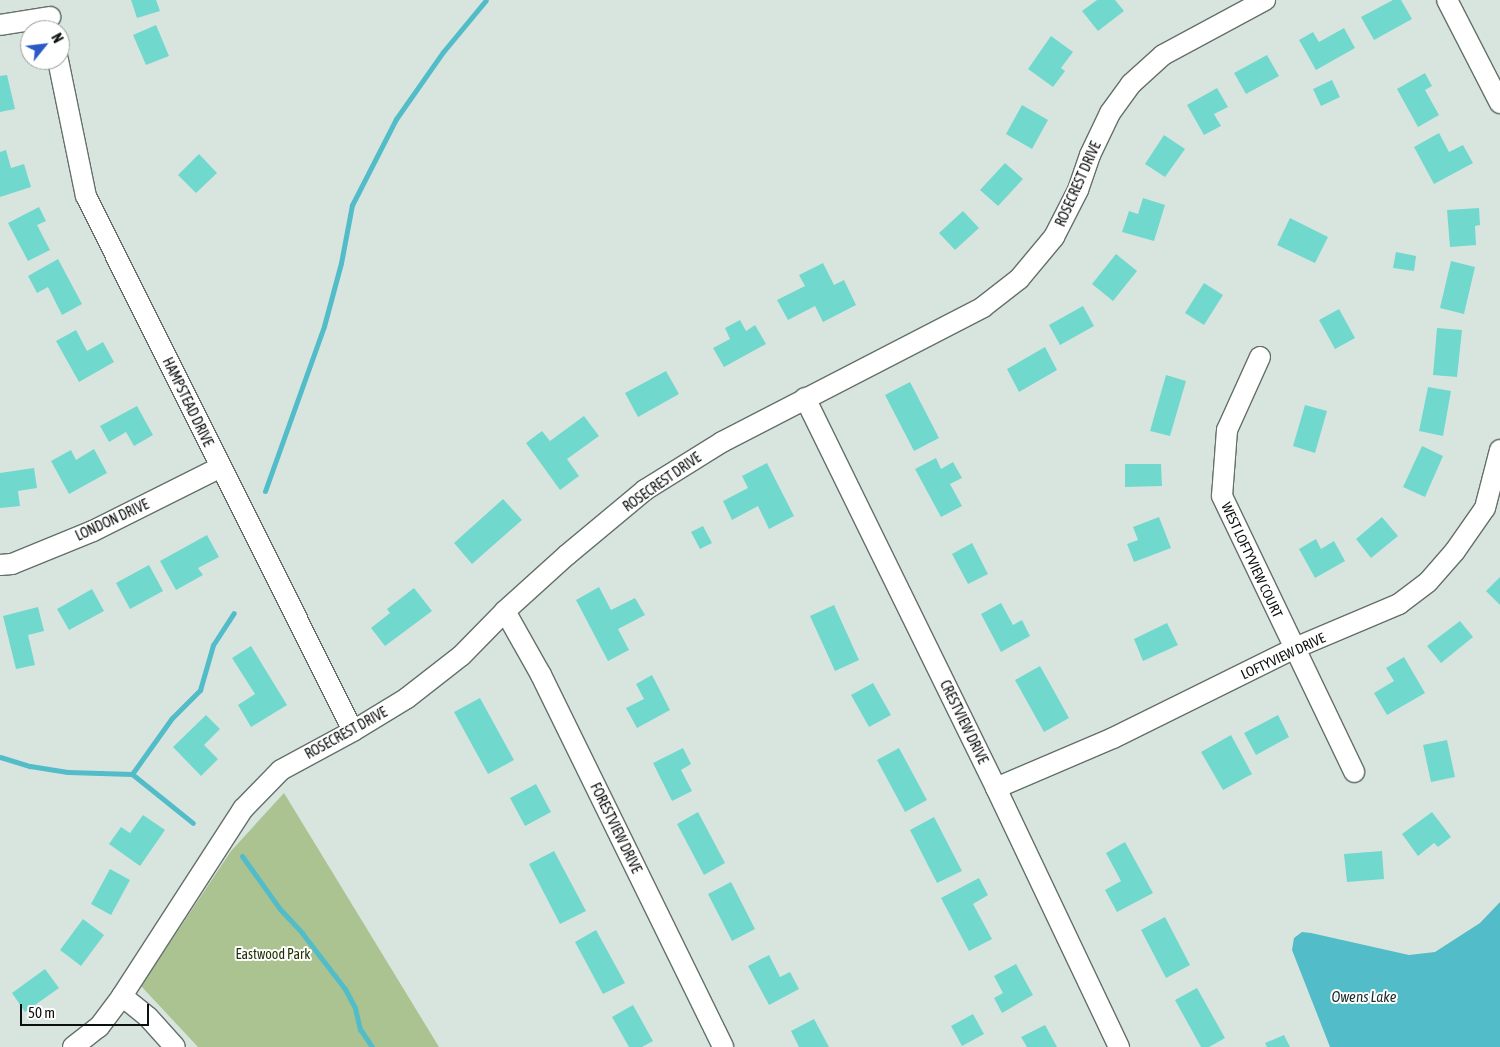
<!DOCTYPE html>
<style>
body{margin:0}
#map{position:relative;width:1500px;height:1047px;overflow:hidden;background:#d8e5df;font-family:"Asap Condensed",sans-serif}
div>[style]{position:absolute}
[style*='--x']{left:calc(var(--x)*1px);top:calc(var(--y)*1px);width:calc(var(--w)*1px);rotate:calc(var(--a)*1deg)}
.green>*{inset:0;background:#abc390}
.water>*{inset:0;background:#52bcc8}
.stream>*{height:5px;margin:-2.5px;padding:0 2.5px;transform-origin:2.5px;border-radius:2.5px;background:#52bcc8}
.building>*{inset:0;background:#71d8cd}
.roads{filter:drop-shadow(1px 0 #65706b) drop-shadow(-1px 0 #65706b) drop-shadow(0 1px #65706b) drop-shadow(0 -1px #65706b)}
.street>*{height:20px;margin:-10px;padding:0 10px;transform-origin:10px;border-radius:10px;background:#fff}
span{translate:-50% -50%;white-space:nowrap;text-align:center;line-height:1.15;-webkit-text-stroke:4px #fff;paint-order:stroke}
.street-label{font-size:14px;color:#0c100e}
.park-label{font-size:14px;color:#1f3100}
.water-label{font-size:15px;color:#1b2e30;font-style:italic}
.north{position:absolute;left:20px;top:20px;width:50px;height:50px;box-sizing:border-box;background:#fff;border:1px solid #9e9f9f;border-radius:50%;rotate:61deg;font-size:14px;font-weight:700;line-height:20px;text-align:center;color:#0c100e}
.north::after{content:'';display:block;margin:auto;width:18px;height:22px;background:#2a5ac8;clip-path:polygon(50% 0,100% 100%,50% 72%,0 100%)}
.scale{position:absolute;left:20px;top:1004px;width:129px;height:22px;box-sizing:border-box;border:2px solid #0c100e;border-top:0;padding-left:6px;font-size:15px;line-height:18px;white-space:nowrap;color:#0c100e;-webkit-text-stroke:4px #fff;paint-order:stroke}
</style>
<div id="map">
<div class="green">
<div style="clip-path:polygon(284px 793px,439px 1047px,198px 1047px,141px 986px,231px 851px)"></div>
</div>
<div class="water">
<div style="clip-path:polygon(1500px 902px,1500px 1047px,1330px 1047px,1292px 950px,1294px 938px,1302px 932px,1311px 933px,1409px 955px,1435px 952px,1480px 923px)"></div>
</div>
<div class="stream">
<div style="--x:265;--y:491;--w:175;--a:-70.3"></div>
<div style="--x:324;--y:326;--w:65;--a:-74.9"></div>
<div style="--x:341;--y:263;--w:59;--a:-79.3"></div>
<div style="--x:352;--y:205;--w:97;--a:-62.9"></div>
<div style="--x:396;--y:119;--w:82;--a:-55"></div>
<div style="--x:443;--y:52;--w:67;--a:-50.4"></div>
<div style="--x:0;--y:757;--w:31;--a:17"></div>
<div style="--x:30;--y:766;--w:38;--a:9"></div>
<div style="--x:68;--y:772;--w:64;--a:1.8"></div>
<div style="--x:132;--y:774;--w:78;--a:38.8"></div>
<div style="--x:132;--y:774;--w:69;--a:-54.5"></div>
<div style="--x:172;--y:718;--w:40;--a:-45"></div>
<div style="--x:200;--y:690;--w:47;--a:-73.9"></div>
<div style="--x:213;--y:645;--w:38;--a:-57"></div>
<div style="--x:242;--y:856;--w:65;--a:54.4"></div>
<div style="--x:280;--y:909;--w:33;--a:47"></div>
<div style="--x:302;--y:933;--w:71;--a:52.5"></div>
<div style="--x:345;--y:989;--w:21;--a:62"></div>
<div style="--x:355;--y:1008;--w:22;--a:77"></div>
<div style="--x:360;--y:1029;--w:22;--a:56"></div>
</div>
<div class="building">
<div style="clip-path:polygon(131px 0,156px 0,160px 11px,137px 18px)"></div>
<div style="clip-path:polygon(1097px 0,1115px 0,1124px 11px,1098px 31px,1082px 11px)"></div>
<div style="clip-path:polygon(1393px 0,1401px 0,1412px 19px,1374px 40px,1361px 17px)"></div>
<div style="clip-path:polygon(156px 25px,169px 56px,146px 65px,133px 35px)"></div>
<div style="clip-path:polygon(1344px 28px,1355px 48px,1316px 70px,1299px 40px,1313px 32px,1319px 42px)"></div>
<div style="clip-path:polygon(1051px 36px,1073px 52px,1061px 68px,1065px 71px,1053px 87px,1028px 69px)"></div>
<div style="clip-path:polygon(1267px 55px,1279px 76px,1246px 94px,1234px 73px)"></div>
<div style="clip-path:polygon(1425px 73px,1432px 86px,1425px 90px,1439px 115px,1418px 127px,1397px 89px)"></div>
<div style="clip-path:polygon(7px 75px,15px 109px,0 112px,0 76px)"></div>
<div style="clip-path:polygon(1332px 80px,1340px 97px,1321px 106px,1313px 89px)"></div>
<div style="clip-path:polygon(1217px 88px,1228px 107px,1214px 114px,1221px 126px,1204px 135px,1187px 105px)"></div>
<div style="clip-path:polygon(1022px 105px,1048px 120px,1032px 149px,1006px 134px)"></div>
<div style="clip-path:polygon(1439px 133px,1449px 152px,1463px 145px,1473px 163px,1434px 184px,1414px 147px)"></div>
<div style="clip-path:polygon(1164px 135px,1185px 149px,1165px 177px,1145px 164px)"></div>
<div style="clip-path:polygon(6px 150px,11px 168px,24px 164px,31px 187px,0 197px,0 152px)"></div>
<div style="clip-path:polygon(199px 154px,217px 173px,196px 193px,178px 175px)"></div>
<div style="clip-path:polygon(1005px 163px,1023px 179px,998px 206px,980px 190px)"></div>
<div style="clip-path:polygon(1143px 198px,1165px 205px,1154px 241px,1122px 232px,1129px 211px,1138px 214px)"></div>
<div style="clip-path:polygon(39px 207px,46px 221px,37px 225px,50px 250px,28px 261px,8px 223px)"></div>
<div style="clip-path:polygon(1479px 208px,1480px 225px,1475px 226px,1476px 245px,1450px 247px,1447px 210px)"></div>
<div style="clip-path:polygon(963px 211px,979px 228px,955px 250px,939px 233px)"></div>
<div style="clip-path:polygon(1290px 218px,1328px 237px,1315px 263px,1277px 245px)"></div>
<div style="clip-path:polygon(1396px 252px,1416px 256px,1414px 271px,1393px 268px)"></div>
<div style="clip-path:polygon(1116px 254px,1137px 271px,1113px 301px,1092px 284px)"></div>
<div style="clip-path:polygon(58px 259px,82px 304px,62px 315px,48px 287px,37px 293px,28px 276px)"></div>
<div style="clip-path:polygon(1451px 261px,1475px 267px,1464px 314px,1440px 308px)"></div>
<div style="clip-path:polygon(823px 263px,834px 285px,844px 280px,856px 305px,823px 322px,815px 306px,788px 320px,777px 300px,805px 286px,799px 275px)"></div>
<div style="clip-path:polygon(1204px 283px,1223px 295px,1204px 325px,1185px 313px)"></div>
<div style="clip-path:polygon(1083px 306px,1094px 326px,1060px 345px,1049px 325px)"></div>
<div style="clip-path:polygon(1339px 309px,1355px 338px,1335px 349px,1319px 320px)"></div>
<div style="clip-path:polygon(740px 320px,746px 331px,755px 325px,766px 344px,724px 367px,713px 348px,730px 339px,725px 328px)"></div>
<div style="clip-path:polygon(1437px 328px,1462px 330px,1457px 377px,1433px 375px)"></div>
<div style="clip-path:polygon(76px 330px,87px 351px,103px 342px,114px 362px,79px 382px,56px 341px)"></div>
<div style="clip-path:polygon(1045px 347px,1057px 370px,1019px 392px,1007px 369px)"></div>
<div style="clip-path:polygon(666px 371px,679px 394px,638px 417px,625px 393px)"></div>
<div style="clip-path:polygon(1166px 375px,1186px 381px,1170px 436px,1150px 431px)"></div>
<div style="clip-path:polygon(910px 382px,939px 438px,914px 451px,885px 395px)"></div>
<div style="clip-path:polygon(1428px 387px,1451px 391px,1443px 436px,1419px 431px)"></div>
<div style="clip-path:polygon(1305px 405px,1327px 411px,1315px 453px,1293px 446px)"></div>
<div style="clip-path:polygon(137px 406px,153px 435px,134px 446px,126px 432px,109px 442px,100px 426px)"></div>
<div style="clip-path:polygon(584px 416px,599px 436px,567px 459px,579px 476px,560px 490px,526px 443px,542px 431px,550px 441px)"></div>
<div style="clip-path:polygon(1422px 446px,1443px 456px,1425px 497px,1403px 487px)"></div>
<div style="clip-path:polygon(94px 449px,107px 473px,69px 494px,51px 461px,71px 450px,76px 460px)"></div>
<div style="clip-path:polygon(936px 458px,941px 469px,953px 462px,962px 478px,950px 484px,962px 506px,941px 517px,915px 469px)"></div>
<div style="clip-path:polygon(767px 463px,794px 516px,769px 529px,758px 506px,732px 520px,723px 501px,748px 488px,742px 476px)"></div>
<div style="clip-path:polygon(1125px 464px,1161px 464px,1162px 486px,1125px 487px)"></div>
<div style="clip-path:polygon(34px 468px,37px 488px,18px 491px,20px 506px,0 508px,0 473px)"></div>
<div style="clip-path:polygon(503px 499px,522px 520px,472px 564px,454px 543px)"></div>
<div style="clip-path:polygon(1159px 517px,1171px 548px,1134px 562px,1127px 544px,1138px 540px,1133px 527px)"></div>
<div style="clip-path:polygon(1382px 517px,1398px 536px,1371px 558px,1356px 539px)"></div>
<div style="clip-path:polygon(703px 526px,712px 543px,700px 549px,691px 532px)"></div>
<div style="clip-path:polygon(207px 535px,219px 557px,198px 568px,203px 575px,176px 590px,160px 561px)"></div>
<div style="clip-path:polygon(1316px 539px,1321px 549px,1334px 541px,1345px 561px,1315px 578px,1299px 549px)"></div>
<div style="clip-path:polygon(972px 543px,988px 574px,968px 584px,952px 554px)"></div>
<div style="clip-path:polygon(149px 565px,163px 591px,130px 609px,116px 583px)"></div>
<div style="clip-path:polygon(1500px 577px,1500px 605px,1486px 591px)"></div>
<div style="clip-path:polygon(599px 587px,611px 610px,635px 598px,645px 615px,618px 629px,629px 650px,608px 661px,576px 600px)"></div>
<div style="clip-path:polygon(414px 588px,432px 611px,385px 646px,371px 628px,390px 613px,387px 609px)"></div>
<div style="clip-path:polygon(92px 589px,104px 611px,69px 630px,57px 609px)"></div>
<div style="clip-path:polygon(1001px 603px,1013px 625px,1022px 620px,1030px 636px,1001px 652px,981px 614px)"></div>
<div style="clip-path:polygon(834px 605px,859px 660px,835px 671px,810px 616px)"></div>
<div style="clip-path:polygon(38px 607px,44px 631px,28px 635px,35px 665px,16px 669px,3px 616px)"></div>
<div style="clip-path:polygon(1460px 621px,1473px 637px,1441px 663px,1427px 646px)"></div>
<div style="clip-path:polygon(1167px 623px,1178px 645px,1143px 661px,1134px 639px)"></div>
<div style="clip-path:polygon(251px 646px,287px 705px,251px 727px,238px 705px,255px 694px,232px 658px)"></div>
<div style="clip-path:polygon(1404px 657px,1425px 693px,1387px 715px,1374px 693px,1394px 681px,1386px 668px)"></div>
<div style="clip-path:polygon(1040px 666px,1069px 718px,1044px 732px,1015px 680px)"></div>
<div style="clip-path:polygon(652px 675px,670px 710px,637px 728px,626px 708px,644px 699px,636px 684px)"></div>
<div style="clip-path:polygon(873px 683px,891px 715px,869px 727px,851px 695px)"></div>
<div style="clip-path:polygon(480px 698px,514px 760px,488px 774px,454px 712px)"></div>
<div style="clip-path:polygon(206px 715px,220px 729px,204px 745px,218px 759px,201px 776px,173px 747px)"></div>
<div style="clip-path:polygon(1278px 715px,1289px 737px,1256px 755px,1244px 733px)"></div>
<div style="clip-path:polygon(1231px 735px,1252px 774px,1223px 790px,1201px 752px)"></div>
<div style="clip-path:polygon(1447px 740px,1455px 777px,1431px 782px,1423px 745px)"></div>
<div style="clip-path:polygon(683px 748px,691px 764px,681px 770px,692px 791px,672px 801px,653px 763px)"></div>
<div style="clip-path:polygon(899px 748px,927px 800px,905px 812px,877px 760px)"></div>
<div style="clip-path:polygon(536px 784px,551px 812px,525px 826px,510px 798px)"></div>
<div style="clip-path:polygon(698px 812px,725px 863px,704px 875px,677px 824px)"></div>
<div style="clip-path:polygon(1432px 812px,1451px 837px,1438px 847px,1434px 843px,1418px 856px,1402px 834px)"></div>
<div style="clip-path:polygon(143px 815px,165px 830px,140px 866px,109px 844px,121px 827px,130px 833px)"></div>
<div style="clip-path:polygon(934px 817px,962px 871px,937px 883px,910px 830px)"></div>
<div style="clip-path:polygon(1125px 842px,1153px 893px,1117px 912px,1105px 890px,1121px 881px,1106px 853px)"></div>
<div style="clip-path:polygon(554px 851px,586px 911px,560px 924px,529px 864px)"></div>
<div style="clip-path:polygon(1382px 851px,1384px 879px,1347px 882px,1344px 854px)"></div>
<div style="clip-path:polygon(110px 869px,130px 880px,111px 915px,91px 904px)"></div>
<div style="clip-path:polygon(979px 878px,988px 895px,973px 904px,992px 939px,969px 951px,941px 898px)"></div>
<div style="clip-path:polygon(731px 882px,755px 929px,732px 941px,708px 894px)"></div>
<div style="clip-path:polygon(1165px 917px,1190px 965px,1166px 978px,1141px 930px)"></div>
<div style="clip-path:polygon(83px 919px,104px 935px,81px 966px,60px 950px)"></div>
<div style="clip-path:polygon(596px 930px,625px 983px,603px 994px,575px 942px)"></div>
<div style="clip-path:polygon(769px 955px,780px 977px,790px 972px,799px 989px,769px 1005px,748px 966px)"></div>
<div style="clip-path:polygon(1016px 964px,1033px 995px,1002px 1013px,994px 998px,1003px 993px,994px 976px)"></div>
<div style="clip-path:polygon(45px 969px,59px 988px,25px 1012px,12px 993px)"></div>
<div style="clip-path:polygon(1197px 988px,1225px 1038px,1209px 1047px,1201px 1047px,1175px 1000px)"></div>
<div style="clip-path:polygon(633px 1005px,653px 1041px,642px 1047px,629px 1047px,612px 1017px)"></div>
<div style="clip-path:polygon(973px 1014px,984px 1034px,962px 1046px,951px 1026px)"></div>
<div style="clip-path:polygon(814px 1019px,829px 1047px,799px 1047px,791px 1031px)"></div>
<div style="clip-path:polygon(1045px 1025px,1057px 1047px,1027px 1047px,1021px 1037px)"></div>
<div style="clip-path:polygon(1284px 1035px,1290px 1047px,1267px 1047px,1265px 1043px)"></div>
</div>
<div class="roads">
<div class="street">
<div style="--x:1447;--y:0;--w:116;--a:62.8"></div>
<div style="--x:0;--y:25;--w:51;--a:-9.1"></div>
<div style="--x:58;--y:60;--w:139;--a:78.4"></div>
<div style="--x:86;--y:196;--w:598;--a:63.48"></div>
<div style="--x:1260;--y:357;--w:80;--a:114.3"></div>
<div style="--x:1227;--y:430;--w:66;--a:94.3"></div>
<div style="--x:1222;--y:496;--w:306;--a:64.4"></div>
<div style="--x:805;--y:398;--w:434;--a:63.9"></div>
<div style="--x:996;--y:788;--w:287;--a:64.6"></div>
<div style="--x:0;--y:565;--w:12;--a:-5"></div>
<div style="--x:12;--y:564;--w:87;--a:-22.2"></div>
<div style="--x:93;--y:531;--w:143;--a:-26.6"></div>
<div style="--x:505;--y:611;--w:73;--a:60.6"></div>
<div style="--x:541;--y:675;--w:414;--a:63.9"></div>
<div style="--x:996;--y:788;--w:127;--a:-23.1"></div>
<div style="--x:1113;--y:738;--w:203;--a:-26.3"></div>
<div style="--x:1295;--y:648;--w:113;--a:-22.9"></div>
<div style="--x:1399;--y:604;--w:36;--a:-37"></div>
<div style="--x:1428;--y:582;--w:41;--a:-48.9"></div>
<div style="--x:1455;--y:551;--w:52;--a:-55.1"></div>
<div style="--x:1485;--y:508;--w:60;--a:-75.5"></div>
<div style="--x:122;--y:996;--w:33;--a:39"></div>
<div style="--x:148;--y:1017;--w:40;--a:48"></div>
<div style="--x:73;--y:1047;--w:33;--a:-38"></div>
<div style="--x:99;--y:1027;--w:39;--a:-53"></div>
<div style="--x:122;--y:996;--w:223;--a:-57.1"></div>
<div style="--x:243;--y:809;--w:54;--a:-45.7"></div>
<div style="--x:281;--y:770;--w:82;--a:-28.4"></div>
<div style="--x:353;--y:731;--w:63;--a:-31.4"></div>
<div style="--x:407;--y:698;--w:68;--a:-37.9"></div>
<div style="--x:461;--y:656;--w:63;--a:-45.6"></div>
<div style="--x:505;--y:611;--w:84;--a:-42.1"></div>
<div style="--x:567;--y:555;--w:102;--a:-39.8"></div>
<div style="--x:645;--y:490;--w:91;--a:-31.9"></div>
<div style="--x:722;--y:442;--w:294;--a:-27.3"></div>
<div style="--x:983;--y:307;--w:46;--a:-37.9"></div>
<div style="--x:1019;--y:279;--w:55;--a:-50.2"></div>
<div style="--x:1054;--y:237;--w:53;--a:-62.9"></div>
<div style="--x:1078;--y:190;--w:37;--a:-71"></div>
<div style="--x:1090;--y:155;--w:47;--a:-64.5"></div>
<div style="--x:1110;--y:113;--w:36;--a:-54"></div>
<div style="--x:1131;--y:84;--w:43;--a:-42.2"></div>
<div style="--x:1163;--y:55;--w:116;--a:-28.3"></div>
</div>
</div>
<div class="street-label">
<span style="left:1078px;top:184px;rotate:-66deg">ROSECREST DRIVE</span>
<span style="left:188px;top:402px;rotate:64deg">HAMPSTEAD DRIVE</span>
<span style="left:662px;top:482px;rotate:-35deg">ROSECREST DRIVE</span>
<span style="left:112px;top:520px;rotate:-25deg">LONDON DRIVE</span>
<span style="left:1252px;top:560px;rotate:65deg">WEST LOFTYVIEW COURT</span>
<span style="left:1283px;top:656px;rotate:-25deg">LOFTYVIEW DRIVE</span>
<span style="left:964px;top:722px;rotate:64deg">CRESTVIEW DRIVE</span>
<span style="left:346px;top:733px;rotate:-29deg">ROSECREST DRIVE</span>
<span style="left:616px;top:828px;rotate:64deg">FORESTVIEW DRIVE</span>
</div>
<div class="park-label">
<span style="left:273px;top:954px">Eastwood Park</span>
</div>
<div class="water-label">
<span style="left:1364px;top:997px">Owens Lake</span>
</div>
<div class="north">N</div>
<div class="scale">50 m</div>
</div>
